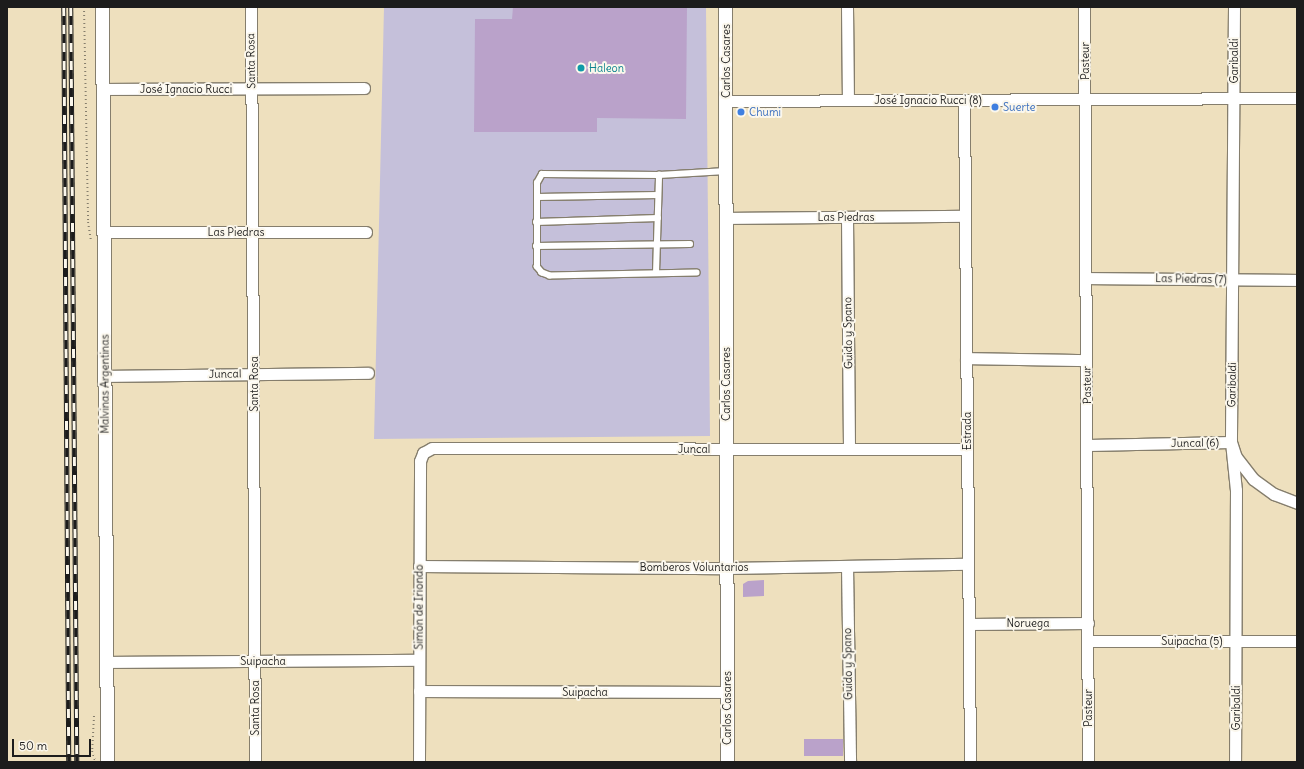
<!DOCTYPE html>
<meta charset="utf-8">
<style>
body{margin:0}
#map{position:relative;width:1304px;height:769px;overflow:hidden;background:#eee0be;font-family:Delius,sans-serif}
div>[style]{position:absolute}
[style*='--x']{left:calc(var(--x)*1px);top:calc(var(--y)*1px);width:calc(var(--w)*1px);rotate:calc(var(--a)*1deg)}
.industrial>*{inset:0;background:#c5c0da}
.building>*{inset:0;background:#baa2ca}
.path>*{height:2px;margin-top:-1px;transform-origin:0;background:repeating-linear-gradient(90deg,#857e6d 0 1px,transparent 0 4px)}
.roads{filter:drop-shadow(1px 0 #857e6d) drop-shadow(-1px 0 #857e6d) drop-shadow(0 1px #857e6d) drop-shadow(0 -1px #857e6d)}
.service>*{height:5.5px;margin:-2.75px;padding:0 2.75px;transform-origin:2.75px;border-radius:2.75px;background:#fff}
.minor>*{height:11px;margin:-5.5px;padding:0 5.5px;transform-origin:5.5px;border-radius:5.5px;background:#fff}
.tertiary>*{height:13px;margin:-6.5px;padding:0 6.5px;transform-origin:6.5px;border-radius:6.5px;background:#fff}
.rail>*{height:4.5px;margin-top:-2.25px;transform-origin:0;background:repeating-linear-gradient(90deg,#fbf7ec 0 9px,#1c1c1c 0 18px);box-sizing:border-box;border-block:1px solid #1c1c1c}
.dots>*{width:11px;height:11px;translate:-50% -50%;box-sizing:border-box;border:2px solid #fbf7ec;border-radius:50%}
span{translate:-50% -50%;white-space:nowrap;text-align:center;line-height:1.15;-webkit-text-stroke:4px #fbf7ec;paint-order:stroke}
.street-label{font-size:11px;color:#1c1c1c}
.culture-label{font-size:11px;color:#0d838f}
.left{translate:0 -50%;text-align:left}
.shop-label{font-size:11px;color:#366cbe}
.frame{position:absolute;inset:0;border:8px solid #1c1c1c;pointer-events:none}
.scale{position:absolute;left:12px;top:739px;width:79px;height:18px;box-sizing:border-box;border:2px solid #1c1c1c;border-top:0;padding-left:5px;font-size:12px;line-height:14px;white-space:nowrap;color:#1c1c1c;-webkit-text-stroke:3px #fbf7ec;paint-order:stroke}
</style>
<div id="map">
<div class="industrial">
<div style="clip-path:polygon(384px 7px,706px 7px,710px 436px,374px 439px)"></div>
</div>
<div class="building">
<div style="clip-path:polygon(513px 7px,687px 7px,686px 119px,597px 118px,597px 132px,474px 132px,475px 19px,512px 19px)"></div>
<div style="clip-path:polygon(764px 580px,764px 596px,743px 597px,743px 584px,748px 581px)"></div>
<div style="clip-path:polygon(804px 739px,843px 739px,843px 756px,804px 756px)"></div>
</div>
<div class="path">
<div style="--x:84;--y:7;--w:215;--a:88.9"></div>
<div style="--x:88;--y:222;--w:20;--a:81"></div>
<div style="--x:94;--y:716;--w:35;--a:93"></div>
<div style="--x:92;--y:751;--w:10;--a:73"></div>
</div>
<div class="roads">
<div class="service">
<div style="--x:537;--y:197;--w:121;--a:-0.9"></div>
<div style="--x:536;--y:222;--w:122;--a:-1.9"></div>
<div style="--x:536;--y:246;--w:154;--a:-0.7"></div>
<div style="--x:656;--y:273;--w:98;--a:-88.2"></div>
<div style="--x:697;--y:273;--w:147;--a:178.8"></div>
<div style="--x:550;--y:276;--w:9;--a:-159"></div>
<div style="--x:542;--y:273;--w:8;--a:-130"></div>
<div style="--x:537;--y:267;--w:84;--a:-90"></div>
<div style="--x:537;--y:183;--w:10;--a:-61"></div>
<div style="--x:542;--y:174;--w:117;--a:0.5"></div>
<div style="--x:659;--y:175;--w:67;--a:-3.4"></div>
</div>
<div class="minor">
<div style="--x:251;--y:7;--w:755;--a:89.7"></div>
<div style="--x:847;--y:7;--w:93;--a:89.4"></div>
<div style="--x:1084;--y:7;--w:755;--a:89.7"></div>
<div style="--x:1234;--y:7;--w:435;--a:90.4"></div>
<div style="--x:1231;--y:442;--w:48;--a:84.1"></div>
<div style="--x:1236;--y:490;--w:272;--a:90.2"></div>
<div style="--x:103;--y:89;--w:261;--a:-0.2"></div>
<div style="--x:964;--y:100;--w:662;--a:89.48"></div>
<div style="--x:726;--y:101;--w:571;--a:-0.3"></div>
<div style="--x:847;--y:217;--w:232;--a:89.5"></div>
<div style="--x:726;--y:218;--w:239;--a:-0.5"></div>
<div style="--x:105;--y:232;--w:261;--a:0"></div>
<div style="--x:1086;--y:278;--w:211;--a:0.5"></div>
<div style="--x:966;--y:358;--w:120;--a:1"></div>
<div style="--x:105;--y:376;--w:263;--a:-0.7"></div>
<div style="--x:1088;--y:445;--w:143;--a:-1.2"></div>
<div style="--x:1231;--y:442;--w:16;--a:72"></div>
<div style="--x:1236;--y:457;--w:28;--a:52"></div>
<div style="--x:1253;--y:479;--w:26;--a:36"></div>
<div style="--x:1274;--y:494;--w:25;--a:21"></div>
<div style="--x:419;--y:566;--w:308;--a:0.4"></div>
<div style="--x:727;--y:568;--w:241;--a:-1"></div>
<div style="--x:847;--y:566;--w:196;--a:89.1"></div>
<div style="--x:969;--y:624;--w:119;--a:-0.5"></div>
<div style="--x:1088;--y:641;--w:209;--a:0"></div>
<div style="--x:107;--y:662;--w:312;--a:-0.4"></div>
<div style="--x:419;--y:691;--w:308;--a:0.2"></div>
<div style="--x:419;--y:762;--w:301;--a:-89.8"></div>
<div style="--x:420;--y:461;--w:9;--a:-69"></div>
<div style="--x:423;--y:453;--w:10;--a:-29"></div>
<div style="--x:432;--y:448;--w:535;--a:0.11"></div>
</div>
<div class="tertiary">
<div style="--x:102;--y:7;--w:755;--a:89.62"></div>
<div style="--x:725;--y:7;--w:755;--a:89.85"></div>
</div>
</div>
<div class="rail">
<div style="--x:64;--y:7;--w:755;--a:89.62"></div>
<div style="--x:71;--y:7;--w:755;--a:89.54"></div>
</div>
<div class="dots">
<div style="left:581px;top:68px;background:#0f9aa8"></div>
<div style="left:995px;top:107px;background:#3f7fe0"></div>
<div style="left:741px;top:112px;background:#3f7fe0"></div>
</div>
<div class="street-label">
<span style="left:251px;top:61px;rotate:-91deg">Santa Rosa</span>
<span style="left:726px;top:61px;rotate:-90deg">Carlos Casares</span>
<span style="left:1085px;top:61px;rotate:-90deg">Pasteur</span>
<span style="left:1234px;top:61px;rotate:-90deg">Garibaldi</span>
<span style="left:186px;top:89px">José Ignacio Rucci</span>
<span style="left:928px;top:100px">José Ignacio Rucci (8)</span>
<span style="left:846px;top:217px">Las Piedras</span>
<span style="left:236px;top:232px">Las Piedras</span>
<span style="left:1191px;top:279px;rotate:1deg">Las Piedras (7)</span>
<span style="left:848px;top:333px;rotate:-91deg">Guido y Spano</span>
<span style="left:225px;top:374px;rotate:-1deg">Juncal</span>
<span style="left:105px;top:384px;rotate:-90deg">Malvinas Argentinas</span>
<span style="left:254px;top:384px;rotate:-90deg">Santa Rosa</span>
<span style="left:726px;top:384px;rotate:-90deg">Carlos Casares</span>
<span style="left:1087px;top:385px;rotate:-91deg">Pasteur</span>
<span style="left:1232px;top:385px;rotate:-89deg">Garibaldi</span>
<span style="left:967px;top:431px;rotate:-90deg">Estrada</span>
<span style="left:1195px;top:443px;rotate:-1deg">Juncal (6)</span>
<span style="left:694px;top:449px">Juncal</span>
<span style="left:694px;top:567px">Bomberos Voluntarios</span>
<span style="left:419px;top:607px;rotate:-90deg">Simón de Iriondo</span>
<span style="left:1028px;top:623px">Noruega</span>
<span style="left:1192px;top:641px">Suipacha (5)</span>
<span style="left:263px;top:661px">Suipacha</span>
<span style="left:848px;top:664px;rotate:-91deg">Guido y Spano</span>
<span style="left:585px;top:692px">Suipacha</span>
<span style="left:255px;top:708px;rotate:-90deg">Santa Rosa</span>
<span style="left:727px;top:708px;rotate:-90deg">Carlos Casares</span>
<span style="left:1088px;top:708px;rotate:-90deg">Pasteur</span>
<span style="left:1236px;top:708px;rotate:-90deg">Garibaldi</span>
</div>
<div class="culture-label">
<span class="left" style="left:589px;top:68px">Haleon</span>
</div>
<div class="shop-label">
<span class="left" style="left:1003px;top:107px">Suerte</span>
<span class="left" style="left:749px;top:112px">Chumi</span>
</div>
<div class="frame"></div>
<div class="scale">50 m</div>
</div>
